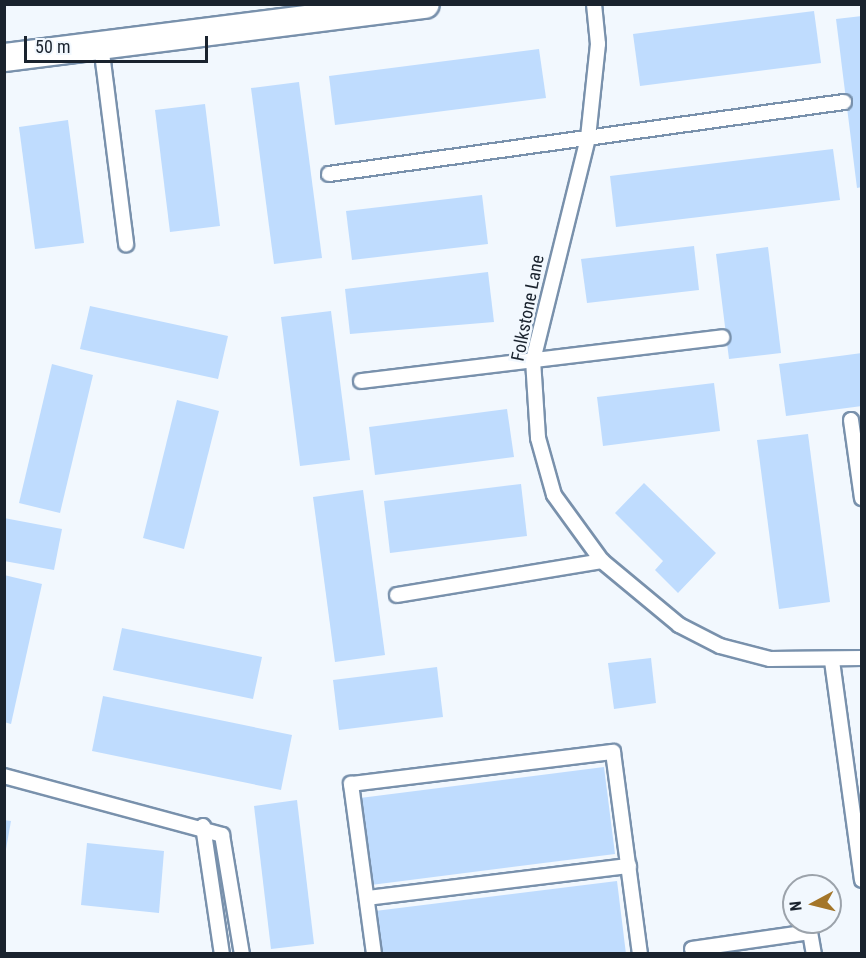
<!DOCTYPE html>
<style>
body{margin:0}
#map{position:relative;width:866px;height:958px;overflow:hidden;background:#f2f8fe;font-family:"Roboto Condensed",sans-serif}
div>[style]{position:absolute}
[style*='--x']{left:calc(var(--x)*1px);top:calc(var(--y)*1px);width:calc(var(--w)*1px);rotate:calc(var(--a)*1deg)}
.building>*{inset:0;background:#bfdcfe}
.roads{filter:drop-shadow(2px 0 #7991ac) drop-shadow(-2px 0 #7991ac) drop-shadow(0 2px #7991ac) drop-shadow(0 -2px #7991ac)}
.lane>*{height:14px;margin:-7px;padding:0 7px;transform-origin:7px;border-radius:7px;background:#fff}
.street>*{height:27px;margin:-13.5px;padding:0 13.5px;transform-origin:13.5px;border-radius:13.5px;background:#fff}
span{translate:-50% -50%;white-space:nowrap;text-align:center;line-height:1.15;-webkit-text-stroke:5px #f2f8fe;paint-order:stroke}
.street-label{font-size:18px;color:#1a232e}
.frame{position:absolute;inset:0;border:6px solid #1a232e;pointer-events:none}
.north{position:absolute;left:782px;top:874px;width:60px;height:60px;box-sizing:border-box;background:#f2f8fe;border:2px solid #9ca3ab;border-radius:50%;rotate:263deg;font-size:16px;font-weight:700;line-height:24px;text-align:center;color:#1a232e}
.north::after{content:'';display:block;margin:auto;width:21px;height:27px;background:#a47629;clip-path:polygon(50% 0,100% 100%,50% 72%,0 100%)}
.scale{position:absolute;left:24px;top:36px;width:184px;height:27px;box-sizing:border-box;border:3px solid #1a232e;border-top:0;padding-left:8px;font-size:18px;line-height:21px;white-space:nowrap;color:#1a232e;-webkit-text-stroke:4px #f2f8fe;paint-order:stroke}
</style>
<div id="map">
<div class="building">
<div style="clip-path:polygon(814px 11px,821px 63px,640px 86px,633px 34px)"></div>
<div style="clip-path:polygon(862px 16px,862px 187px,857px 188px,836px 19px)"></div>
<div style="clip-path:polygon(539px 49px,546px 98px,335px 125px,329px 76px)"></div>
<div style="clip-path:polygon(299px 82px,322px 258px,274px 264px,251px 88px)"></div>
<div style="clip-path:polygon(205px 104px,220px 226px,170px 232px,155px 110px)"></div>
<div style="clip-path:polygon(68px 120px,84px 243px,35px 249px,19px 127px)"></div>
<div style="clip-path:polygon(833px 149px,840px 200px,616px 227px,610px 176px)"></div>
<div style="clip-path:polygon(482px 195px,488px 244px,352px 260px,346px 211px)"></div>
<div style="clip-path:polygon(694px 246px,699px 290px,587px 303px,581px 259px)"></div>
<div style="clip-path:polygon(768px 247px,781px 353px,729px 359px,716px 254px)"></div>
<div style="clip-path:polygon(488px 272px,494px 322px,350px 334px,345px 289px)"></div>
<div style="clip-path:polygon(90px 306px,228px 336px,218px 379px,80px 349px)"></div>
<div style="clip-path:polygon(331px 311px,350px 460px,300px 466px,281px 317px)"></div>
<div style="clip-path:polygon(862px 353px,862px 406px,786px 416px,779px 364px)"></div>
<div style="clip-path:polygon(52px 364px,93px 375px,60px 513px,19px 503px)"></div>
<div style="clip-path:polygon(714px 383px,720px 431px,603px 446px,597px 397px)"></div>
<div style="clip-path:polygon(177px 400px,219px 411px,184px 549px,143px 538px)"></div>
<div style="clip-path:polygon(507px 409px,514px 457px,375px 475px,369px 427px)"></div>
<div style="clip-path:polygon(808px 434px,830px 602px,779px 609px,757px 440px)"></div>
<div style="clip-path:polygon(644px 483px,716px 553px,678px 593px,655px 570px,663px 561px,615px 513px)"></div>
<div style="clip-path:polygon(521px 484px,527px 536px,390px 553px,384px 501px)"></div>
<div style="clip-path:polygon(363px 490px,385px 655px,335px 662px,313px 497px)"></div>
<div style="clip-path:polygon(4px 518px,62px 529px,54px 570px,4px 561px)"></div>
<div style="clip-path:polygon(4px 575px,42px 584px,11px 724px,4px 722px)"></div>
<div style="clip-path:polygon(122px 628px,262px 657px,253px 699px,113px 670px)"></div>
<div style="clip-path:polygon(651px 658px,656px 703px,614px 709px,608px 663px)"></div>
<div style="clip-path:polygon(437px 667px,443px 717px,339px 730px,333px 680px)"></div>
<div style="clip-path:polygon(103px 696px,292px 735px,281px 790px,92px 751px)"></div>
<div style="clip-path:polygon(604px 767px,615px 854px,371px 885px,360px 798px)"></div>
<div style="clip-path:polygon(297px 800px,314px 944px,271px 949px,254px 806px)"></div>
<div style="clip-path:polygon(4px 820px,11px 821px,6px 849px,4px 849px)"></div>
<div style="clip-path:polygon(87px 843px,164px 851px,159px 913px,81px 905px)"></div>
<div style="clip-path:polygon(617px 881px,626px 954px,380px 954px,375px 911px)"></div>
</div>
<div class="roads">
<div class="lane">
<div style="--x:594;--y:4;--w:40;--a:84.3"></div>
<div style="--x:598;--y:44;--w:95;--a:96.1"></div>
<div style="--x:588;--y:138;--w:229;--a:103.9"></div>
<div style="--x:533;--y:360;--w:78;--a:86.3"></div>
<div style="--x:538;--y:438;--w:59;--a:74.3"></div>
<div style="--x:554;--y:495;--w:82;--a:54"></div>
<div style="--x:602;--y:561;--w:100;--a:39.7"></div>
<div style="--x:679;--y:625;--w:46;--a:27.1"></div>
<div style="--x:720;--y:646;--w:52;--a:14.6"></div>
<div style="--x:770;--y:659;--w:92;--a:-0.6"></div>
<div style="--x:101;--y:45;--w:201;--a:82.8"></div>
<div style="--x:329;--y:174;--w:520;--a:-7.96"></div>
<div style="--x:361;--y:381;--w:364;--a:-6.9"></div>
<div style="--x:851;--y:420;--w:79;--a:82"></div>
<div style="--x:397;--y:595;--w:208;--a:-9.4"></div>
<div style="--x:832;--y:661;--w:221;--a:82.2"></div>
<div style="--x:4;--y:776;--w:226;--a:15.1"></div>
<div style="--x:222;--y:835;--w:121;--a:80.5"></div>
<div style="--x:203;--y:826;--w:129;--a:81.6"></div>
<div style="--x:367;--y:898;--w:264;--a:-7"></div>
<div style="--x:692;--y:949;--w:119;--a:-8.2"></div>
<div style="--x:810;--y:932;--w:22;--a:80"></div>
<div style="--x:374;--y:954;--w:172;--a:-97.7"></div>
<div style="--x:351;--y:784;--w:264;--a:-7"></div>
<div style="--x:613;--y:752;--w:204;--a:82.4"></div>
</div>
<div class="street">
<div style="--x:4;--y:57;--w:424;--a:-7.2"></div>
</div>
</div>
<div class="street-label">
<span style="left:528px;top:308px;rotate:-79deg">Folkstone Lane</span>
</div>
<div class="frame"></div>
<div class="north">N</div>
<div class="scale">50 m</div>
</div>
